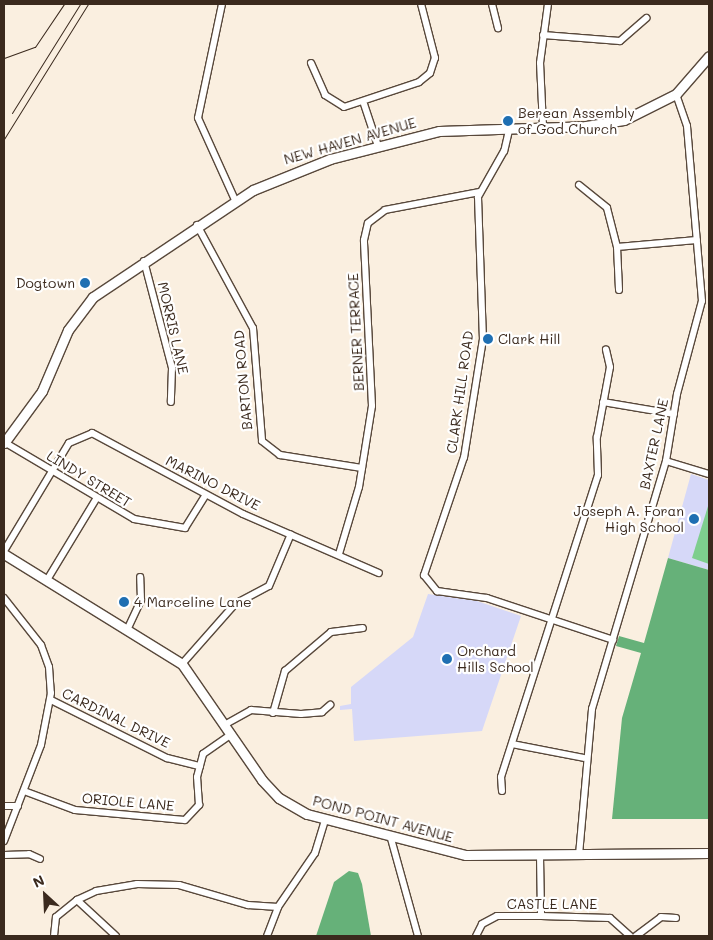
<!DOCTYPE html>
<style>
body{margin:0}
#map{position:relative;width:713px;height:940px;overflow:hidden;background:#faefe0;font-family:Mali,sans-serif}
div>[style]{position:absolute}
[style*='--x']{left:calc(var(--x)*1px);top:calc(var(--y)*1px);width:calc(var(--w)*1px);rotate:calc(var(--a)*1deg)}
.built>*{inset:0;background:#d6d8f8}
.green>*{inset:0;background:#7ece8e}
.forest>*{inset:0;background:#66b179}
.roads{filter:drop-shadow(1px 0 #58483b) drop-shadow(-1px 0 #58483b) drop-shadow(0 1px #58483b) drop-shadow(0 -1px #58483b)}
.minor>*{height:6px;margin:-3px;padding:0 3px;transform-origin:3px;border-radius:3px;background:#fff}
.major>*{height:9px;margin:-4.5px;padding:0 4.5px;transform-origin:4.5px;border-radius:4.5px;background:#fff}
.rail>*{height:1px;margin:-0.5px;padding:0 0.5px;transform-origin:0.5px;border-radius:0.5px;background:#3b2a1e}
.dots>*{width:14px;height:14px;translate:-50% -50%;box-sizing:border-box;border:2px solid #fff;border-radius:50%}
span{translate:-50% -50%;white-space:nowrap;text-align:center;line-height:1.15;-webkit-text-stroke:4.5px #fff;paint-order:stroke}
.poi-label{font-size:14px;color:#3b2a1e}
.left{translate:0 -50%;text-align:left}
.right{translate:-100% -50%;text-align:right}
.street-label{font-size:14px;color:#3b2a1e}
.frame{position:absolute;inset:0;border:5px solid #3b2a1e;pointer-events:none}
.north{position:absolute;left:20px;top:870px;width:50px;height:50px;-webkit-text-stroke:4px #fff;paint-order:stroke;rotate:335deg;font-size:14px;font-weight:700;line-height:20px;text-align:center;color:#3b2a1e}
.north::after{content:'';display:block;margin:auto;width:18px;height:22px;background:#3b2a1e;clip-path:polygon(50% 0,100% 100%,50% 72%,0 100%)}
</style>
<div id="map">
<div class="built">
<div style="clip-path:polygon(691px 474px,709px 480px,709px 570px,668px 558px)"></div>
<div style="clip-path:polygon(428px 594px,477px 601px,521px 616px,482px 731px,354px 741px,352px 709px,340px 710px,340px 706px,351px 704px,351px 687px,413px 637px)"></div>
</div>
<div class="green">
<div style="clip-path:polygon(709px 503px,709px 564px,692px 558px)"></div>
</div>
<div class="forest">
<div style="clip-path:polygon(668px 558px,709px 570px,709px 819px,612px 819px,622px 718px,641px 653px,616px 646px,619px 636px,644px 643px)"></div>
<div style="clip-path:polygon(349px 871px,358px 873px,362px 884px,371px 936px,316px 936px,334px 882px)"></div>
</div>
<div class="roads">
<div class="minor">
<div style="--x:222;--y:4;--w:116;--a:101.9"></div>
<div style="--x:198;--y:118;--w:90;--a:65.7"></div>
<div style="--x:492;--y:4;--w:25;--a:76"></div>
<div style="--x:543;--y:35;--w:77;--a:4.5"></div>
<div style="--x:620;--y:41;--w:35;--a:-41"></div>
<div style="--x:311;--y:63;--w:35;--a:66"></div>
<div style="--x:325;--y:95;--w:22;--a:32"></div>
<div style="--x:344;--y:107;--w:79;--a:-18.4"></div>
<div style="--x:419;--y:82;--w:14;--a:-39"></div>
<div style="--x:430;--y:73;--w:16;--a:-72"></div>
<div style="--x:435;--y:58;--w:56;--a:-104.5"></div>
<div style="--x:364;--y:104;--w:44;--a:71.6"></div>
<div style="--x:510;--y:126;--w:26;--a:103"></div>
<div style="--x:504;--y:151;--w:53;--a:119.5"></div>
<div style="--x:478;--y:197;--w:142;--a:88"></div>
<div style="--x:483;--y:339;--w:120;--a:99.1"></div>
<div style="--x:464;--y:457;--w:125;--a:108.7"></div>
<div style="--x:424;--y:575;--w:21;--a:51"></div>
<div style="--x:437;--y:591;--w:50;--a:8"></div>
<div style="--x:487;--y:598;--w:133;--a:18.4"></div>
<div style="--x:543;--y:126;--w:63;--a:-92.7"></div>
<div style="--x:540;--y:63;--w:60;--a:-82.3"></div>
<div style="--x:579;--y:185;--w:36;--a:39"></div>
<div style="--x:607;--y:208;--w:40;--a:75.6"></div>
<div style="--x:617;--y:247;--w:43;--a:87.3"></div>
<div style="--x:197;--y:225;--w:117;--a:61.5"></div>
<div style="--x:253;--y:328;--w:113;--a:85.4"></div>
<div style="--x:262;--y:441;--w:23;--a:38"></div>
<div style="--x:280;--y:455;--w:83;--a:9"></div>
<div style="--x:617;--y:247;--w:80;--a:-5"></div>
<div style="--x:144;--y:261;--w:111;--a:75.3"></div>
<div style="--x:172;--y:368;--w:34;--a:92"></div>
<div style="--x:603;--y:402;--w:72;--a:9.6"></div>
<div style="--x:4;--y:442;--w:151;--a:30.6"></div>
<div style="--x:134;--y:519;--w:52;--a:10"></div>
<div style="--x:185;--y:528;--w:39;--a:-58"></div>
<div style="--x:666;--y:461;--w:45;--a:16.8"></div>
<div style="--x:4;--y:551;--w:126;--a:-59"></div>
<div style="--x:69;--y:443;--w:25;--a:-23"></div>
<div style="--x:92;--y:433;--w:171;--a:28.2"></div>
<div style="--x:243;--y:514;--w:148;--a:23.5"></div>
<div style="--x:339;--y:554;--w:70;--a:-73.4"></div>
<div style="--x:359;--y:487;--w:82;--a:-80.9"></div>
<div style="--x:372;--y:406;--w:166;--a:-92.8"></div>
<div style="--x:364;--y:240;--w:17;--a:-77"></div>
<div style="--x:368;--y:223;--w:21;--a:-37"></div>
<div style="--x:385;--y:210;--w:96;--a:-10.8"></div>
<div style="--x:47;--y:580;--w:95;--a:-58.8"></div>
<div style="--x:4;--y:598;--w:60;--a:51.8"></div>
<div style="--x:41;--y:645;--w:23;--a:70"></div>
<div style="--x:49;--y:667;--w:26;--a:86"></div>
<div style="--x:51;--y:693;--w:53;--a:100.9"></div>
<div style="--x:41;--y:745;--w:103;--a:111.1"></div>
<div style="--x:128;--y:628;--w:31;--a:-65"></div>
<div style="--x:141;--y:600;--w:23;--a:-92"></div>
<div style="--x:182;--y:664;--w:80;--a:-48.5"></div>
<div style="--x:235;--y:604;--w:38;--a:-28"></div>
<div style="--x:269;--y:586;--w:56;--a:-67.1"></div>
<div style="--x:51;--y:700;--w:130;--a:26.6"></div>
<div style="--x:167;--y:758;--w:34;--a:14"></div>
<div style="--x:273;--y:713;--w:44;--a:-74.1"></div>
<div style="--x:285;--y:671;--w:60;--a:-40.3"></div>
<div style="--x:331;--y:632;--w:32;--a:-7"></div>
<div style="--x:226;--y:724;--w:29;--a:-29"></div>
<div style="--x:251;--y:710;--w:50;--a:4.6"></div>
<div style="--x:301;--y:714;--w:21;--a:-5"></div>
<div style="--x:322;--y:712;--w:11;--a:-41"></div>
<div style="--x:512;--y:744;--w:73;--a:11"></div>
<div style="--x:24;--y:791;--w:54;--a:20.4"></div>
<div style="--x:75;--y:810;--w:110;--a:5.2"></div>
<div style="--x:185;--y:820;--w:21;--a:-47"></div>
<div style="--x:199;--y:805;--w:28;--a:-94"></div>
<div style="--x:197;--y:777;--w:24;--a:-75"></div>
<div style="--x:203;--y:754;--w:35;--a:-35"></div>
<div style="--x:502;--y:791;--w:14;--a:-94"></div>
<div style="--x:501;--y:777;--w:317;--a:-72.2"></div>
<div style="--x:598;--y:475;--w:38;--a:-92"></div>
<div style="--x:597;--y:437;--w:71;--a:-79.5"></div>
<div style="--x:610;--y:367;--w:18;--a:-103"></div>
<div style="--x:4;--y:806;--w:14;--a:0"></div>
<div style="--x:390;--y:835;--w:105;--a:74.5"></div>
<div style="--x:4;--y:855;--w:25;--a:-2"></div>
<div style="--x:29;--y:854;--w:12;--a:24"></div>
<div style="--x:579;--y:855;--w:147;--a:-84.9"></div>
<div style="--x:592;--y:709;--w:259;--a:-73.4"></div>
<div style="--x:666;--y:461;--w:68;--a:-80.7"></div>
<div style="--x:677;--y:394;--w:96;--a:-75"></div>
<div style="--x:702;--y:301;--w:176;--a:-94.9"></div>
<div style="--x:687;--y:126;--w:34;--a:-109"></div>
<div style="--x:540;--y:856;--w:60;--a:89"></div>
<div style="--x:77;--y:900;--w:53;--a:42.7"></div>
<div style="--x:54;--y:936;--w:19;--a:-84"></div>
<div style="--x:56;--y:917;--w:27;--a:-39"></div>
<div style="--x:77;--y:900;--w:21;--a:-25"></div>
<div style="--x:96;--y:891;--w:42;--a:-9.7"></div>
<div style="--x:137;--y:884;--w:42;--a:1.4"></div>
<div style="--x:179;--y:885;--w:72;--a:16.2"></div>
<div style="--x:248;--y:905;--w:30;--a:4"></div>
<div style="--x:267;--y:936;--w:31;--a:-69"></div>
<div style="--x:278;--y:907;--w:65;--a:-55.6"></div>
<div style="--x:315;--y:853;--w:34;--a:-73"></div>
<div style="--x:476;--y:936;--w:13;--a:-63"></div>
<div style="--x:482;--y:924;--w:17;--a:-28"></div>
<div style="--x:497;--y:916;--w:44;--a:0"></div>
<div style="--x:541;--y:916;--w:69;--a:1.7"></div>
<div style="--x:610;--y:918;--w:27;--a:42"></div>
<div style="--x:636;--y:936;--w:31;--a:-37"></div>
<div style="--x:661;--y:917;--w:15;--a:4"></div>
</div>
<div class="major">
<div style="--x:4;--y:443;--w:64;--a:-53.8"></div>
<div style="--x:42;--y:391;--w:66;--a:-66.9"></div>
<div style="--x:68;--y:330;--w:41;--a:-52.9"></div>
<div style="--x:93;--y:297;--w:192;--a:-33.8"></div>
<div style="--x:253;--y:190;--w:83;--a:-21.9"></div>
<div style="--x:330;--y:159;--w:113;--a:-14.4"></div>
<div style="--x:439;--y:131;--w:147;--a:-1.9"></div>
<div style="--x:586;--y:126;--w:38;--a:-9"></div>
<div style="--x:624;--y:120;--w:58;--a:-26.6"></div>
<div style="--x:676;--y:94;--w:50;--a:-49"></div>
<div style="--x:4;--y:554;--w:209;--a:31.7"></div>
<div style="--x:182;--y:664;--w:141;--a:55.4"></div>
<div style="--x:262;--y:780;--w:25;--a:47"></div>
<div style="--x:279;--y:798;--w:32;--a:30"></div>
<div style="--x:307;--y:814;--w:164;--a:14.5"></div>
<div style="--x:466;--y:855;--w:243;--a:-0.5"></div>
</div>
</div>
<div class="rail">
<div style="--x:4;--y:58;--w:33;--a:-20"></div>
<div style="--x:35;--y:47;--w:52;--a:-56"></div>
<div style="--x:12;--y:113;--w:128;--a:-58"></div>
<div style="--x:4;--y:139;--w:159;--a:-58.1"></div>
</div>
<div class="dots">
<div style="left:508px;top:121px;background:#1f6fb2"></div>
<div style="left:85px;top:283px;background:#1f6fb2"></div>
<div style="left:488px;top:339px;background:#1f6fb2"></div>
<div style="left:694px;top:519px;background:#1f6fb2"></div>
<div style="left:124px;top:602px;background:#1f6fb2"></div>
<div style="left:447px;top:659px;background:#1f6fb2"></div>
</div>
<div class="poi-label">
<span class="left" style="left:518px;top:121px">Berean Assembly<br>of God Church</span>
<span class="right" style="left:75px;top:283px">Dogtown</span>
<span class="left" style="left:498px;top:339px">Clark Hill</span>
<span class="right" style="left:684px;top:519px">Joseph A. Foran<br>High School</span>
<span class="left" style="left:134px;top:602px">4 Marceline Lane</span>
<span class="left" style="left:457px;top:659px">Orchard<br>Hills School</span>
</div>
<div class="street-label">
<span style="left:350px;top:141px;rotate:-16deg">NEW HAVEN AVENUE</span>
<span style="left:173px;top:328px;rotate:77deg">MORRIS LANE</span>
<span style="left:356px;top:332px;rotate:-93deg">BERNER TERRACE</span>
<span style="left:243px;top:380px;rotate:-95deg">BARTON ROAD</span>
<span style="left:460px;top:392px;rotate:-82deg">CLARK HILL ROAD</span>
<span style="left:654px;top:444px;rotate:-78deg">BAXTER LANE</span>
<span style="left:89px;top:479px;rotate:31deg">LINDY STREET</span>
<span style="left:213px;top:483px;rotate:27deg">MARINO DRIVE</span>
<span style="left:116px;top:718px;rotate:26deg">CARDINAL DRIVE</span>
<span style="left:128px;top:802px;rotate:5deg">ORIOLE LANE</span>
<span style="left:383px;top:819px;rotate:15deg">POND POINT AVENUE</span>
<span style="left:552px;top:904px">CASTLE LANE</span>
</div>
<div class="frame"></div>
<div class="north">N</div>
</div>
